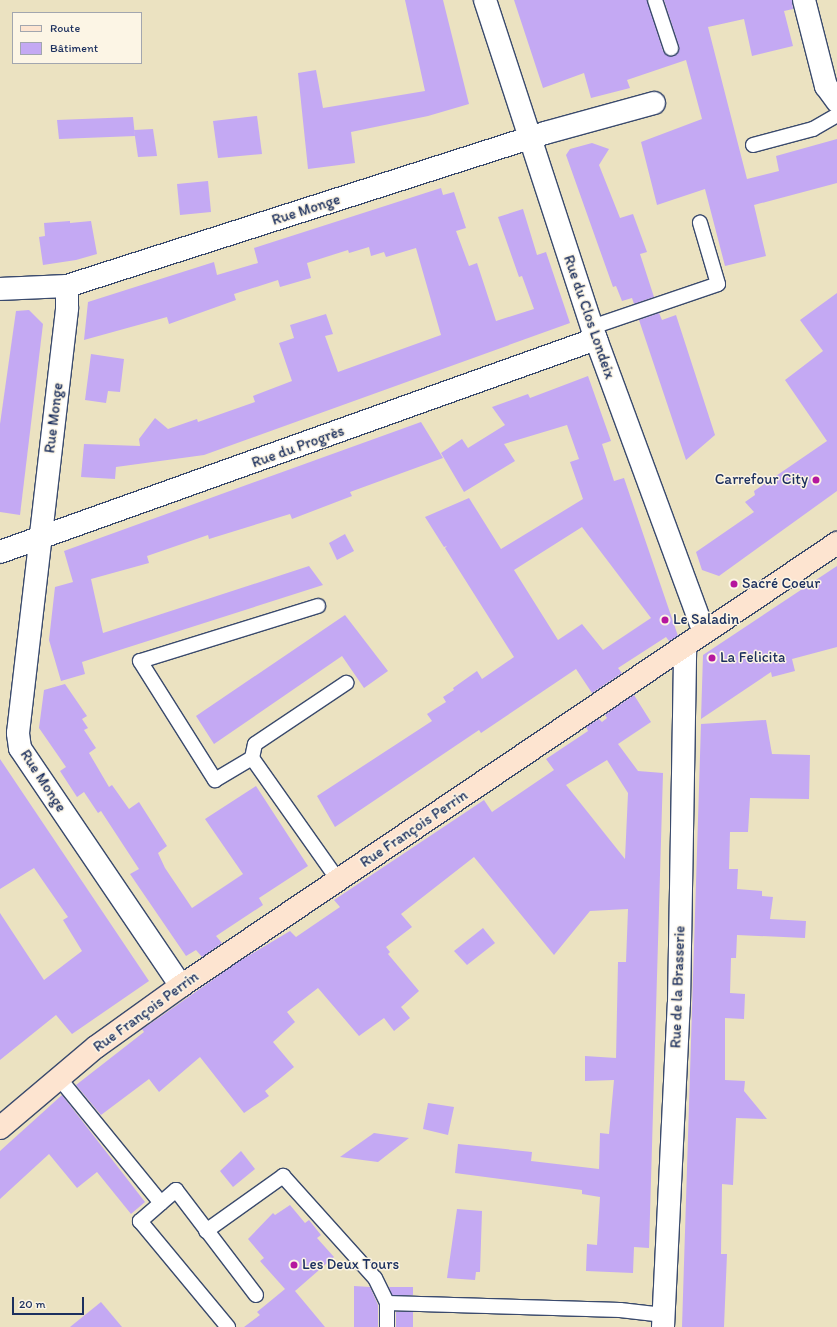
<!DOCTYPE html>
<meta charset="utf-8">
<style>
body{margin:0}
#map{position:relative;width:837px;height:1327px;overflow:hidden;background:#ebe2c1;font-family:Itim,sans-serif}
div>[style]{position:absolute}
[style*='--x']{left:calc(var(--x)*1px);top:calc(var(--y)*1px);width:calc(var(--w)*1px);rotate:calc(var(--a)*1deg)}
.building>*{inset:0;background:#c4a9f3}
.roads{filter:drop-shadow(1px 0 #3a4a6d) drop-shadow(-1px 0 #3a4a6d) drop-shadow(0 1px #3a4a6d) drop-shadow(0 -1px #3a4a6d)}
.lane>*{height:14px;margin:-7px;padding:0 7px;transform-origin:7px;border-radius:7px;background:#fff}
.street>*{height:22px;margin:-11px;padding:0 11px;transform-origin:11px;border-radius:11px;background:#fff}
.secondary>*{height:22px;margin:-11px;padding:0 11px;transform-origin:11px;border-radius:11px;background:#fde4d0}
.dots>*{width:11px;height:11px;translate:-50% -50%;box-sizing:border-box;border:2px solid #fcf5e5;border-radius:50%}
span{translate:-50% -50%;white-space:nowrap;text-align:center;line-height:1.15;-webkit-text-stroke:3px #fcf5e5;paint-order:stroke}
.street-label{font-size:15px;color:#1b2f5e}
.poi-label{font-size:15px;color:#1b2f5e}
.right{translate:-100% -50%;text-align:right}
.left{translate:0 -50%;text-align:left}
.legend{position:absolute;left:12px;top:12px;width:130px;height:52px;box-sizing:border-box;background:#fcf5e5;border:1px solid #a2a6af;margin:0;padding:5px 7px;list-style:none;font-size:12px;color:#1b2f5e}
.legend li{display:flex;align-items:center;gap:8px;height:20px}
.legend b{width:20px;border:1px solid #a2a6af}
.scale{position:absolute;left:12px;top:1297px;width:72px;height:18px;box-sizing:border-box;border:2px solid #1b2f5e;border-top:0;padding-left:5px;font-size:12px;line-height:14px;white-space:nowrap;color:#1b2f5e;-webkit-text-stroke:3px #fcf5e5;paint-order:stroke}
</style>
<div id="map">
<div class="building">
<div style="clip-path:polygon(405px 0,443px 0,469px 104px,428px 116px,351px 132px,355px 163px,308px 169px,298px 73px,316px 70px,323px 108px,425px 91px)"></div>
<div style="clip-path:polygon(514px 0,647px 0,663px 51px,670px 56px,678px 53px,679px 46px,664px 0,792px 0,793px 9px,784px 11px,793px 46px,752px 56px,744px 19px,708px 27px,747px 179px,779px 171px,776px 156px,837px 139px,837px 183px,754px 205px,766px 256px,725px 266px,705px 189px,657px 205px,641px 142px,702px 119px,686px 60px,627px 80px,630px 88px,591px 98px,584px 73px,543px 88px)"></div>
<div style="clip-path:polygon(257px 116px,262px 154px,218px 158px,213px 121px)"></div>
<div style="clip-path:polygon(133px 117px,135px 136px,59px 139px,57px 120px)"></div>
<div style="clip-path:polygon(153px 129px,157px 156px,138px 157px,134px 130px)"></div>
<div style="clip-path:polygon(592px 143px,609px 149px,599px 165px,620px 218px,633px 214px,647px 252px,640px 254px,654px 297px,634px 304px,632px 298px,622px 301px,616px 286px,613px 287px,566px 155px,570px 149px)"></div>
<div style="clip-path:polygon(208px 181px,211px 212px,180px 215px,177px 184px)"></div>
<div style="clip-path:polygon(441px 188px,443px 195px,454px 192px,466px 228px,456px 231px,469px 266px,477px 263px,496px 321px,534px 309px,522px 276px,519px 277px,498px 217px,523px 209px,537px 255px,546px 252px,570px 323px,204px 455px,116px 467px,115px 479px,81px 477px,84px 444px,140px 446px,139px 439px,155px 418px,168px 429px,197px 419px,198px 422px,255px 402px,253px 396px,292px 381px,279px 343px,294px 338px,290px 325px,326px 314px,333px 334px,325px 336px,338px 372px,441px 335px,416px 248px,386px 257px,384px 252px,371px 256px,369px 247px,349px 253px,348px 250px,307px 263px,311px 278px,280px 287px,278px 280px,234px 294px,236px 300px,169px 324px,167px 317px,84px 340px,88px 302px,214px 262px,217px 275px,258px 263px,254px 248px)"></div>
<div style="clip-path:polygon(70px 221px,70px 223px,91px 221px,97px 254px,76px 260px,43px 265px,39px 237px,45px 236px,44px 223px)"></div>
<div style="clip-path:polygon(837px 293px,837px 491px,719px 576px,702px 570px,696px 552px,754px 512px,745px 502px,755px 495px,754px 491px,827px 441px,785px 380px,823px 351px,800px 320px)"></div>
<div style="clip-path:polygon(29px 310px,43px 324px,20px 515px,0 512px,0 424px,16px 311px)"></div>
<div style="clip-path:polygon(659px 313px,662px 320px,676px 315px,715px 435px,686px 460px,639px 320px)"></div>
<div style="clip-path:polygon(91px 354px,124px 359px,120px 392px,108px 391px,106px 403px,85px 400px)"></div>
<div style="clip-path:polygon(evenodd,588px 376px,611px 441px,602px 444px,614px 481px,624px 478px,678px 636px,669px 641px,666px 637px,618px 668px,622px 673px,592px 693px,576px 669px,481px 733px,479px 730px,335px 827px,317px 796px,432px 721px,427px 714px,446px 702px,443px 697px,454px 690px,453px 688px,477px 671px,482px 679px,514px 657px,445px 548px,447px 546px,444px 547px,425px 517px,469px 498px,501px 549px,583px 499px,570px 462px,579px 459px,567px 425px,504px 444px,515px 461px,464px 492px,441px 453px,462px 439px,468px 448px,505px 425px,492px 407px,528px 394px,530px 398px,588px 376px,582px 527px,651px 618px,603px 650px,582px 624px,558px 640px,514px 570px,582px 527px)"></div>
<div style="clip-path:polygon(421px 422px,443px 458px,350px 492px,352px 496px,292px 519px,290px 514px,209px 539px,208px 535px,147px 556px,149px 563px,91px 579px,103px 633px,309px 566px,323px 585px,82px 662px,85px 674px,61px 681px,49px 640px,55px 587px,73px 582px,64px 551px)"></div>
<div style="clip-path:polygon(345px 534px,354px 551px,337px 560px,329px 543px)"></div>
<div style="clip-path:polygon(837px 566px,837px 647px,792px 659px,795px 671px,772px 677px,771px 672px,701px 719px,703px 655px)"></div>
<div style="clip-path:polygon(345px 615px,388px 671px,364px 688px,342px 656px,214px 744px,196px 716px)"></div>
<div style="clip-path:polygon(65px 684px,87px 716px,82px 719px,88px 728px,84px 730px,96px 748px,89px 753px,109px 787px,112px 785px,129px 809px,139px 802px,167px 846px,158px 853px,165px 868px,192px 908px,243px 874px,205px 819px,256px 786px,308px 866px,259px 898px,263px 905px,216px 936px,222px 943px,202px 957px,196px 950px,186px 956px,130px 874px,139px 869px,101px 811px,98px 813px,84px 792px,77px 797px,60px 771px,66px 767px,39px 728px,44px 690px)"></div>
<div style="clip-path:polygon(evenodd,634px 695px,651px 722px,618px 744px,638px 771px,663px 773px,649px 1248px,634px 1247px,633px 1273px,586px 1271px,587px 1244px,597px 1245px,600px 1197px,582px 1194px,582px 1190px,455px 1173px,458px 1144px,532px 1152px,531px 1161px,599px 1169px,600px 1133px,609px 1134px,614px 1080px,585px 1081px,585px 1056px,616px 1058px,618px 962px,626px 962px,628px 909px,590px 911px,554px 955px,474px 857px,401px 914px,412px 927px,386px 947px,390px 952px,388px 954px,419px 991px,401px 1007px,410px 1018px,394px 1031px,384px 1018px,359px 1036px,318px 988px,287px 1012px,295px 1022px,273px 1042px,294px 1067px,265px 1091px,269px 1096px,244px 1113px,200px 1057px,159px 1092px,149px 1079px,101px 1115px,76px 1085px,144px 1032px,142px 1029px,160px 1017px,238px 962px,290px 931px,296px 937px,340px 907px,334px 900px,484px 800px,492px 812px,554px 770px,546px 759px,588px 731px,586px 727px,599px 719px,602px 722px,607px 718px,605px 715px,634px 695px,607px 760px,628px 793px,625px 859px,566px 785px,607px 760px)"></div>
<div style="clip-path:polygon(766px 720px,772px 754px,810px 755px,809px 799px,750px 798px,748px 832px,730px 832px,729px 869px,738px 869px,737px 889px,762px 891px,762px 896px,773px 897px,770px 919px,806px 921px,805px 938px,737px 935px,736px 958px,731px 958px,730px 993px,745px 994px,744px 1019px,725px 1018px,725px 1080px,745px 1081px,744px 1091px,767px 1119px,736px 1118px,733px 1185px,722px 1184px,721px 1254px,727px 1254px,724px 1327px,682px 1327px,701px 724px)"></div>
<div style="clip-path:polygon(0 759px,149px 981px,72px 1034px,56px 1015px,0 1060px,0 913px,44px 980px,82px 951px,63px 920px,68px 917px,34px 868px,0 889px)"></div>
<div style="clip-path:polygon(483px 928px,495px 943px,467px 965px,454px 951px)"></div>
<div style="clip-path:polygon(62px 1095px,145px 1202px,131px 1214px,97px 1172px,77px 1188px,49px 1154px,0 1199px,0 1151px)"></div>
<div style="clip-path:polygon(428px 1103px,454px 1107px,448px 1135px,423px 1129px)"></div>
<div style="clip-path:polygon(374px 1133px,409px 1138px,378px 1162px,340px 1157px)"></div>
<div style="clip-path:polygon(241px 1151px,255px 1169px,233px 1187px,220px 1171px)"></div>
<div style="clip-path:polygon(290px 1205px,305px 1223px,309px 1220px,321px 1235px,317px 1238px,334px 1257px,295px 1291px,325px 1327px,244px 1327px,260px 1315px,257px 1312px,285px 1289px,260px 1261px,264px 1258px,248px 1239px,273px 1213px,275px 1215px)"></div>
<div style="clip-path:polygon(457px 1209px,482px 1211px,480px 1272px,476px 1272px,475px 1280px,447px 1278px)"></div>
<div style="clip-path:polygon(354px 1286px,370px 1287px,378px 1305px,378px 1327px,354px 1327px)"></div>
<div style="clip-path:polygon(389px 1287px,413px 1287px,413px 1295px,392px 1295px)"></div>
<div style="clip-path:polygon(101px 1302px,122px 1327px,70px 1327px)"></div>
<div style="clip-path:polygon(396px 1312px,413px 1312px,413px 1327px,396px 1327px)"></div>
</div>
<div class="roads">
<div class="lane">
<div style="--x:655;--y:0;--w:51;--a:71.6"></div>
<div style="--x:753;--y:145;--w:62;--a:-14.9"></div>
<div style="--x:813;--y:129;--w:28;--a:-30"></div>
<div style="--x:592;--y:327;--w:133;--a:-18.8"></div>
<div style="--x:718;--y:284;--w:64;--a:-106.4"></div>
<div style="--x:318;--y:606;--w:186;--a:162.8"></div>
<div style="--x:140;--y:661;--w:141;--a:57.8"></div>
<div style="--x:215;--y:780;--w:43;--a:-30.7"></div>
<div style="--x:252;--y:758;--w:149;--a:54.8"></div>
<div style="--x:252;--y:758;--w:14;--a:-78"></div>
<div style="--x:255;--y:744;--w:110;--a:-33.8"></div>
<div style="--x:59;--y:1078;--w:161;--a:50.8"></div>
<div style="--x:161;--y:1203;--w:20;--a:-41"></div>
<div style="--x:176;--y:1190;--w:132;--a:52.7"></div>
<div style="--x:161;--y:1203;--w:28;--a:139"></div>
<div style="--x:140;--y:1221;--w:138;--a:50.3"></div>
<div style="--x:206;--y:1231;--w:95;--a:-35.5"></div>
<div style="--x:283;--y:1176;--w:137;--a:48"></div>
<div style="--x:375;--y:1278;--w:28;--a:64"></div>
<div style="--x:387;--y:1303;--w:24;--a:90"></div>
<div style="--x:387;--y:1303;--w:233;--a:1.7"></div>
<div style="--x:620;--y:1310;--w:44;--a:6.5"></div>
</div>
<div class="street">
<div style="--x:485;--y:0;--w:357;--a:71.9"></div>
<div style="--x:596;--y:339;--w:312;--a:69.8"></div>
<div style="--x:804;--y:0;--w:89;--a:75.7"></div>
<div style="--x:826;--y:86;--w:19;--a:54"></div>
<div style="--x:0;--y:289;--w:67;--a:-2.6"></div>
<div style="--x:0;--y:552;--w:633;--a:-19.67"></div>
<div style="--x:181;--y:986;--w:287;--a:-124.1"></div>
<div style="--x:20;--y:748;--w:15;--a:-98"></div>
<div style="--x:18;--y:733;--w:428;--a:-83.4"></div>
<div style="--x:67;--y:308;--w:22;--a:-90"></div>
<div style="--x:67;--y:286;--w:502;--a:-17.75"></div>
<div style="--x:545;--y:133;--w:113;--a:-15.4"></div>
<div style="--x:663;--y:1327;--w:324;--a:-87.2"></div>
<div style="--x:679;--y:1003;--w:357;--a:-89"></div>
</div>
<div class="secondary">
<div style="--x:0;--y:1128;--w:126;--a:-40.2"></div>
<div style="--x:96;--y:1047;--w:105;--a:-35.7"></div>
<div style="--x:181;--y:986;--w:792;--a:-34.03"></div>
</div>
</div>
<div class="dots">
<div style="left:816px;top:480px;background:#b5179e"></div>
<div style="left:734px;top:584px;background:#b5179e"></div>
<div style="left:665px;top:620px;background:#b5179e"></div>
<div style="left:712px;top:658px;background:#b5179e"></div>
<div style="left:294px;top:1265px;background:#b5179e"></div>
</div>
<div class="street-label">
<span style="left:306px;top:210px;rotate:-18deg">Rue Monge</span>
<span style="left:589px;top:317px;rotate:71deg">Rue du Clos Londeix</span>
<span style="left:54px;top:418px;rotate:-83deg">Rue Monge</span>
<span style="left:298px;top:447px;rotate:-20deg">Rue du Progrès</span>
<span style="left:43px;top:781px;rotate:57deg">Rue Monge</span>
<span style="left:414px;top:829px;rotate:-34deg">Rue François Perrin</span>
<span style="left:678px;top:987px;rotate:-88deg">Rue de la Brasserie</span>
<span style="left:146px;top:1012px;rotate:-36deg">Rue François Perrin</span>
</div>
<div class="poi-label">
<span class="right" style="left:808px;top:480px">Carrefour City</span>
<span class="left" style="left:742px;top:584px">Sacré Coeur</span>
<span class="left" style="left:673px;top:620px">Le Saladin</span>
<span class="left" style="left:720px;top:658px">La Felicita</span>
<span class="left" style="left:302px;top:1265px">Les Deux Tours</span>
</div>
<ul class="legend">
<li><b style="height:5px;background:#fde4d0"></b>Route</li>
<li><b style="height:11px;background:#c4a9f3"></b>Bâtiment</li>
</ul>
<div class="scale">20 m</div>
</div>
